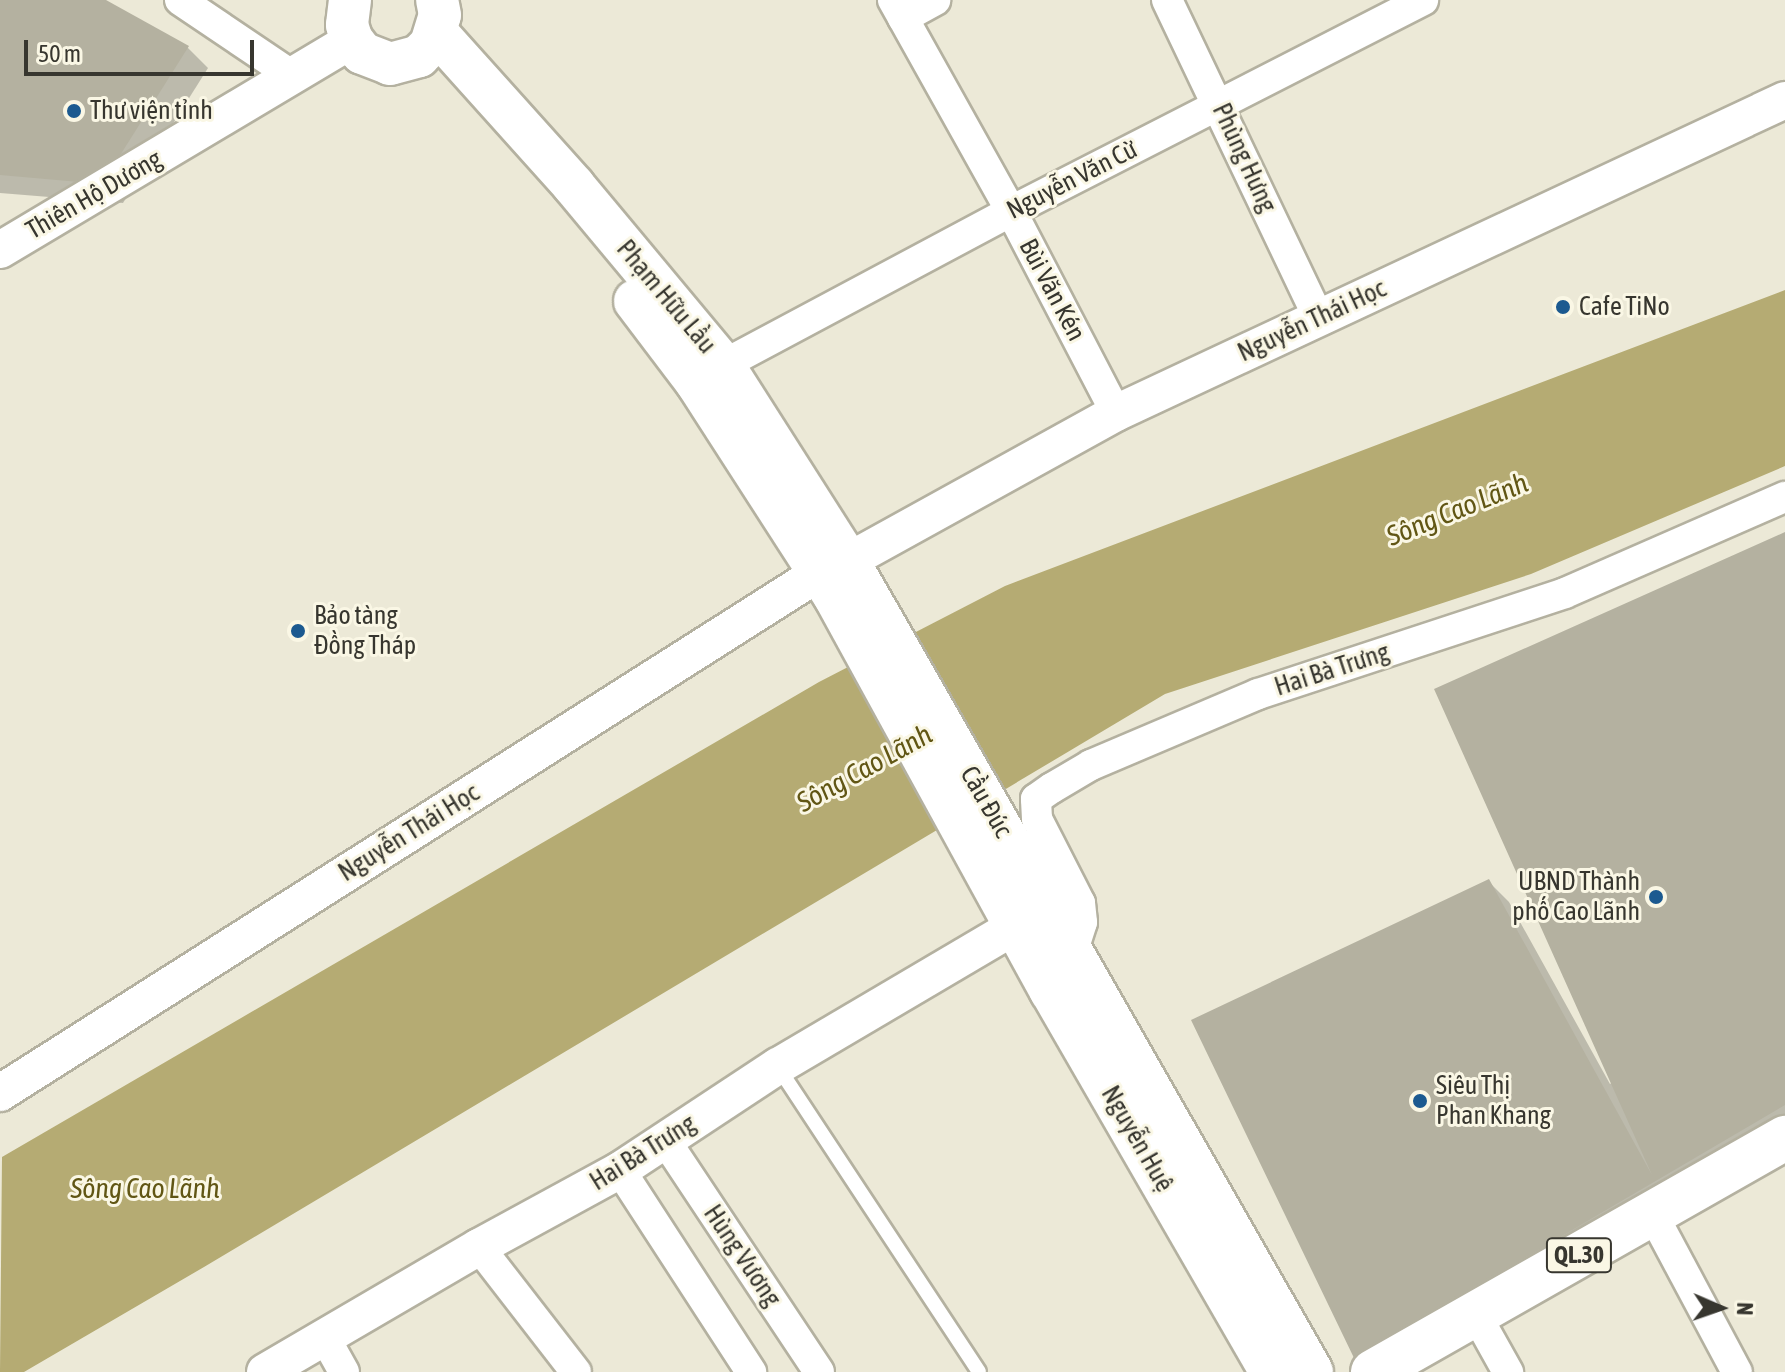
<!DOCTYPE html>
<meta charset="utf-8">
<style>
body{margin:0}
#map{position:relative;width:1785px;height:1372px;overflow:hidden;background:#ece9d7;font-family:"Asap Condensed",sans-serif}
div>[style]{position:absolute}
[style*='--x']{left:calc(var(--x)*1px);top:calc(var(--y)*1px);width:calc(var(--w)*1px);rotate:calc(var(--a)*1deg)}
.water>*{inset:0;background:#b5ab73}
.shadow>*{inset:0;background:#0003}
.building>*{inset:0;background:#b4b1a0}
.roads{filter:drop-shadow(2px 0 #b4b1a0) drop-shadow(-2px 0 #b4b1a0) drop-shadow(0 2px #b4b1a0) drop-shadow(0 -2px #b4b1a0)}
.service>*{height:14px;margin:-7px;padding:0 7px;transform-origin:7px;border-radius:7px;background:#fff}
.minor>*{height:30px;margin:-15px;padding:0 15px;transform-origin:15px;border-radius:15px;background:#fff}
.tertiary>*{height:36px;margin:-18px;padding:0 18px;transform-origin:18px;border-radius:18px;background:#fff}
.secondary>*{height:42px;margin:-21px;padding:0 21px;transform-origin:21px;border-radius:21px;background:#fff}
.trunk>*{height:44px;margin:-22px;padding:0 22px;transform-origin:22px;border-radius:22px;background:#fff}
.dots>*{width:22px;height:22px;translate:-50% -50%;box-sizing:border-box;border:4px solid #faf7e5;border-radius:50%}
span{translate:-50% -50%;white-space:nowrap;text-align:center;line-height:1.15;-webkit-text-stroke:6px #faf7e5;paint-order:stroke}
.shield-label span{padding:2px 6px;background:#faf7e5;border:2px solid;border-radius:6px;-webkit-text-stroke-width:0}
.shield-label{font-size:24px;color:#37362f;font-weight:700}
.poi-label{font-size:26px;color:#37362f}
.left{translate:0 -50%;text-align:left}
.right{translate:-100% -50%;text-align:right}
.street-label{font-size:26px;color:#37362f}
.water-label{font-size:28px;color:#615614;font-style:italic}
.north{position:absolute;left:1681px;top:1268px;width:80px;height:80px;-webkit-text-stroke:6px #faf7e5;paint-order:stroke;rotate:92deg;font-size:22px;font-weight:700;line-height:32px;text-align:center;color:#37362f}
.north::after{content:'';display:block;margin:auto;width:28px;height:36px;background:#37362f;clip-path:polygon(50% 0,100% 100%,50% 72%,0 100%)}
.scale{position:absolute;left:24px;top:40px;width:230px;height:36px;box-sizing:border-box;border:4px solid #37362f;border-top:0;padding-left:10px;font-size:24px;line-height:28px;white-space:nowrap;color:#37362f;-webkit-text-stroke:6px #faf7e5;paint-order:stroke}
</style>
<div id="map">
<div class="water">
<div style="clip-path:polygon(1785px 290px,1785px 466px,1531px 574px,1165px 694px,204px 1267px,24px 1372px,0 1372px,2px 1157px,819px 682px,1005px 586px)"></div>
</div>
<div class="shadow">
<div style="clip-path:polygon(0 0,102px 0,188px 48px,208px 68px,123px 203px,0 193px)"></div>
<div style="clip-path:polygon(1785px 534px,1785px 1138px,1371px 1372px,1355px 1357px,1488px 881px,1509px 902px,1610px 1084px,1613px 1082px)"></div>
</div>
<div class="building">
<div style="clip-path:polygon(0 0,106px 0,189px 46px,102px 184px,0 175px)"></div>
<div style="clip-path:polygon(1785px 532px,1785px 1105px,1354px 1358px,1191px 1020px,1489px 879px,1652px 1175px,1434px 689px)"></div>
</div>
<div class="roads">
<div class="service">
<div style="--x:778;--y:1067;--w:365;--a:56.6"></div>
</div>
<div class="minor">
<div style="--x:180;--y:0;--w:138;--a:34"></div>
<div style="--x:893;--y:0;--w:242;--a:60.8"></div>
<div style="--x:1011;--y:211;--w:228;--a:62.5"></div>
<div style="--x:1167;--y:0;--w:351;--a:64.5"></div>
<div style="--x:903;--y:18;--w:37;--a:-29"></div>
<div style="--x:723;--y:365;--w:327;--a:-28.1"></div>
<div style="--x:1011;--y:211;--w:463;--a:-27.1"></div>
<div style="--x:1073;--y:950;--w:29;--a:-72"></div>
<div style="--x:1082;--y:922;--w:19;--a:-96"></div>
<div style="--x:1080;--y:903;--w:94;--a:-117.1"></div>
<div style="--x:1037;--y:819;--w:20;--a:-93"></div>
<div style="--x:1036;--y:799;--w:19;--a:-35"></div>
<div style="--x:1052;--y:788;--w:45;--a:-30.5"></div>
<div style="--x:1091;--y:765;--w:181;--a:-23"></div>
<div style="--x:1258;--y:694;--w:323;--a:-18.2"></div>
<div style="--x:1565;--y:593;--w:240;--a:-23.6"></div>
<div style="--x:665;--y:1140;--w:278;--a:56.4"></div>
<div style="--x:620;--y:1170;--w:241;--a:57"></div>
<div style="--x:1652;--y:1213;--w:180;--a:61.9"></div>
<div style="--x:479;--y:1247;--w:158;--a:52.2"></div>
<div style="--x:1475;--y:1313;--w:68;--a:60.8"></div>
<div style="--x:324;--y:1336;--w:41;--a:60.9"></div>
</div>
<div class="tertiary">
<div style="--x:0;--y:250;--w:410;--a:-30.8"></div>
<div style="--x:848;--y:561;--w:306;--a:-28.9"></div>
<div style="--x:1116;--y:413;--w:739;--a:-25.07"></div>
<div style="--x:0;--y:1093;--w:970;--a:-32.41"></div>
<div style="--x:265;--y:1372;--w:248;--a:-30.3"></div>
<div style="--x:479;--y:1247;--w:161;--a:-28.6"></div>
<div style="--x:620;--y:1170;--w:189;--a:-33.4"></div>
<div style="--x:778;--y:1066;--w:277;--a:-30.5"></div>
</div>
<div class="secondary">
<div style="--x:350;--y:0;--w:25;--a:97"></div>
<div style="--x:347;--y:25;--w:16;--a:72"></div>
<div style="--x:352;--y:40;--w:16;--a:52"></div>
<div style="--x:362;--y:53;--w:30;--a:21"></div>
<div style="--x:390;--y:64;--w:30;--a:-15"></div>
<div style="--x:419;--y:56;--w:17;--a:-45"></div>
<div style="--x:431;--y:44;--w:30;--a:-73"></div>
<div style="--x:440;--y:15;--w:15;--a:-101"></div>
<div style="--x:436;--y:32;--w:207;--a:48.1"></div>
<div style="--x:574;--y:186;--w:233;--a:50.2"></div>
<div style="--x:723;--y:365;--w:232;--a:57.5"></div>
<div style="--x:848;--y:561;--w:934;--a:60.22"></div>
<div style="--x:635;--y:301;--w:103;--a:52.9"></div>
<div style="--x:697;--y:383;--w:255;--a:57.2"></div>
<div style="--x:835;--y:597;--w:449;--a:61.3"></div>
<div style="--x:1051;--y:991;--w:440;--a:60"></div>
</div>
<div class="trunk">
<div style="--x:1373;--y:1372;--w:474;--a:-29.6"></div>
</div>
</div>
<div class="dots">
<div style="left:74px;top:111px;background:#1c5a90"></div>
<div style="left:1563px;top:307px;background:#1c5a90"></div>
<div style="left:298px;top:631px;background:#1c5a90"></div>
<div style="left:1656px;top:897px;background:#1c5a90"></div>
<div style="left:1420px;top:1101px;background:#1c5a90"></div>
</div>
<div class="shield-label">
<span style="left:1579px;top:1255px">QL.30</span>
</div>
<div class="poi-label">
<span class="left" style="left:90px;top:111px">Thư viện tỉnh</span>
<span class="left" style="left:1579px;top:307px">Cafe TiNo</span>
<span class="left" style="left:314px;top:631px">Bảo tàng<br>Đồng Tháp</span>
<span class="right" style="left:1640px;top:897px">UBND Thành<br>phố Cao Lãnh</span>
<span class="left" style="left:1436px;top:1101px">Siêu Thị<br>Phan Khang</span>
</div>
<div class="street-label">
<span style="left:1244px;top:158px;rotate:65deg">Phùng Hưng</span>
<span style="left:1072px;top:180px;rotate:-27deg">Nguyễn Văn Cừ</span>
<span style="left:94px;top:195px;rotate:-30deg">Thiên Hộ Dương</span>
<span style="left:1052px;top:290px;rotate:62deg">Bùi Văn Kén</span>
<span style="left:666px;top:297px;rotate:50deg">Phạm Hữu Lầu</span>
<span style="left:1312px;top:321px;rotate:-25deg">Nguyễn Thái Học</span>
<span style="left:1332px;top:670px;rotate:-18deg">Hai Bà Trưng</span>
<span style="left:986px;top:802px;rotate:60deg">Cầu Đúc</span>
<span style="left:409px;top:833px;rotate:-32deg">Nguyễn Thái Học</span>
<span style="left:1137px;top:1139px;rotate:60deg">Nguyễn Huệ</span>
<span style="left:643px;top:1153px;rotate:-32deg">Hai Bà Trưng</span>
<span style="left:742px;top:1256px;rotate:56deg">Hùng Vương</span>
</div>
<div class="water-label">
<span style="left:1457px;top:509px;rotate:-22deg">Sông Cao Lãnh</span>
<span style="left:864px;top:768px;rotate:-29deg">Sông Cao Lãnh</span>
<span style="left:145px;top:1188px">Sông Cao Lãnh</span>
</div>
<div class="north">N</div>
<div class="scale">50 m</div>
</div>
